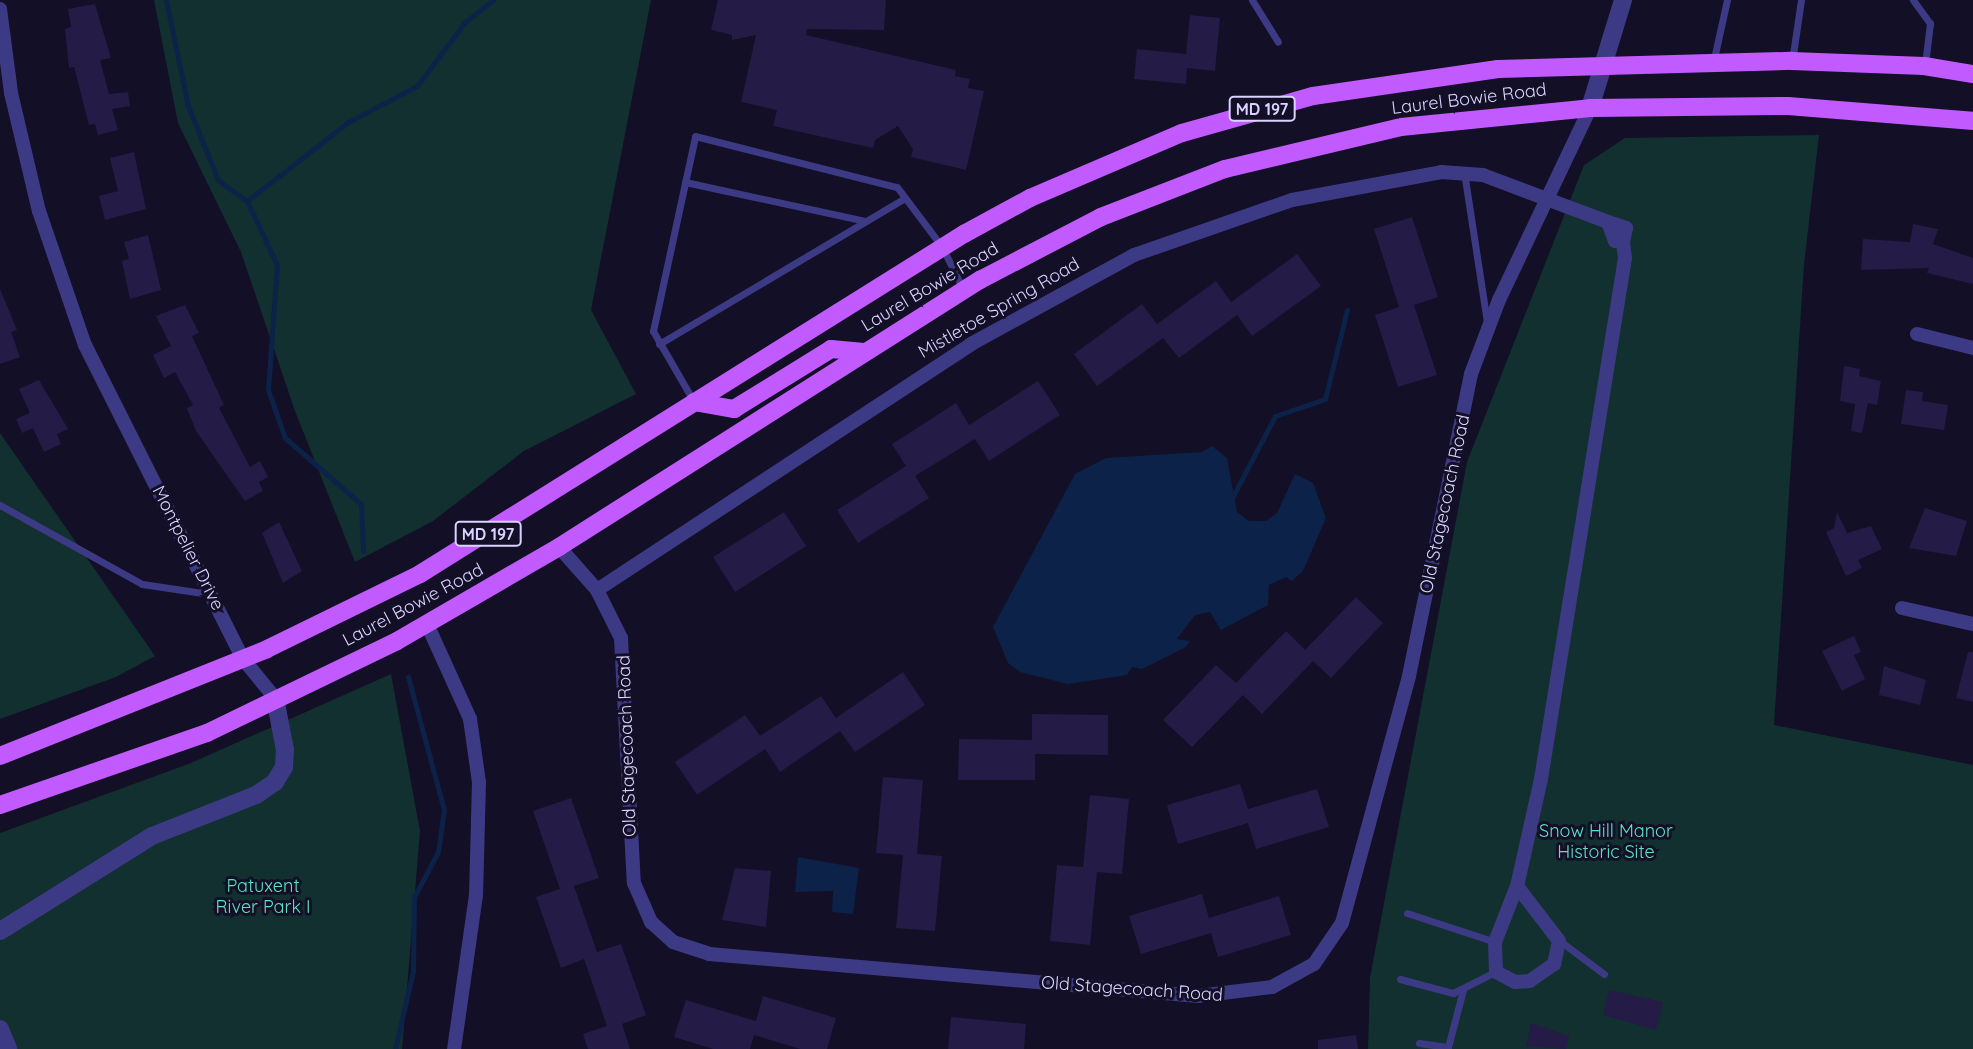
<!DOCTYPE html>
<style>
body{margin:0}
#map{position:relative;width:1973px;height:1049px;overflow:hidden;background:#130f26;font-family:Quicksand,sans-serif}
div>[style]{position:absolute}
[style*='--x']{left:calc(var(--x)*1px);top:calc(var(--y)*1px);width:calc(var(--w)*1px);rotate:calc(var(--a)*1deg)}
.green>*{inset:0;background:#12302f}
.water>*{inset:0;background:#0c2248}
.stream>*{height:5px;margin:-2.5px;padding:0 2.5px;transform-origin:2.5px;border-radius:2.5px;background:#0c2248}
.building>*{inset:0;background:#241b47}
.service>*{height:7px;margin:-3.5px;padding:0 3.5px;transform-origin:3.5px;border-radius:3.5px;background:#3d3a85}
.minor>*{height:14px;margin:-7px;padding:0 7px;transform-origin:7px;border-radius:7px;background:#3d3a85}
.tertiary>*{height:18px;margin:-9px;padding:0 9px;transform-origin:9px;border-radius:9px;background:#3d3a85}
.primary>*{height:18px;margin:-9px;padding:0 9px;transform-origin:9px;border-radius:9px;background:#c25bff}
span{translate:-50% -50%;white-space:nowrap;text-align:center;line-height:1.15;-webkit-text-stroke:6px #130f26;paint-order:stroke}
.shield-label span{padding:2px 5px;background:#130f26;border:2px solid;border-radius:5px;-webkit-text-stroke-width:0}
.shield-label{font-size:16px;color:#d9d4ff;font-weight:700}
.street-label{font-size:18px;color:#d9d4ff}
.park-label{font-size:18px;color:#5fe0c0}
</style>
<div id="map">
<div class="green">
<div style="clip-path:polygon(154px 0,651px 0,591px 310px,636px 394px,524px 451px,433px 521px,355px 562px,295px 411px,241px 252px,178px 123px)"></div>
<div style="clip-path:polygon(1819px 135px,1804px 265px,1774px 725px,1973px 765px,1973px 1049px,1368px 1049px,1370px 978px,1467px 462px,1584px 165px,1625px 138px)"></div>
<div style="clip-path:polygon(0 433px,155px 656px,116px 677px,0 719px)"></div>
<div style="clip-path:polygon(391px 674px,420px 831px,402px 1049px,0 1049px,0 833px,191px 763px)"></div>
</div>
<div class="water">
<div style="clip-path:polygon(1212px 446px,1227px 458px,1237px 512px,1249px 521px,1266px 521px,1277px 513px,1295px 474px,1313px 483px,1326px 518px,1303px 571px,1292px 581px,1286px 577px,1269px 585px,1268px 605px,1221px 630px,1210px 612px,1195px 615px,1177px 639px,1190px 641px,1186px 647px,1142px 669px,1132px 667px,1127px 675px,1068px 684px,1020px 672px,1008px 663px,993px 627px,1075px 474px,1106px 458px,1202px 452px)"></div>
<div style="clip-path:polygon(798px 857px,859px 868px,853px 914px,832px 912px,833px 891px,795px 892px)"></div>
</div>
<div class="stream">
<div style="--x:166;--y:0;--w:108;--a:78.3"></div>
<div style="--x:188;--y:106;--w:80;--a:67.9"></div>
<div style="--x:218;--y:180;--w:36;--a:36"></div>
<div style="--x:1233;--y:496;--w:90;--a:-62.3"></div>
<div style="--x:1275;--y:416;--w:53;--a:-18.8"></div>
<div style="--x:1325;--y:399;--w:92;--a:-76.1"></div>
<div style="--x:363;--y:551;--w:47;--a:-92.4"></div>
<div style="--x:361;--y:504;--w:101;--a:-139"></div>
<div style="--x:285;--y:438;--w:51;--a:-109.5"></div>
<div style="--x:268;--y:390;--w:125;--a:-85.9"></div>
<div style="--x:277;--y:265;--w:71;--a:-115.1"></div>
<div style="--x:247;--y:201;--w:128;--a:-38"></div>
<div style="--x:348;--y:122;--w:78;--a:-27.6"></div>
<div style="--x:417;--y:86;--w:80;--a:-53.1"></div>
<div style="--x:465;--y:22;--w:36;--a:-38"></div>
<div style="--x:395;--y:1049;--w:80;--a:-77"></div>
<div style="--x:413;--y:971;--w:74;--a:-89.2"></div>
<div style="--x:414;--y:897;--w:51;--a:-61.9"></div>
<div style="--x:438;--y:852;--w:42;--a:-81.9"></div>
<div style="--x:444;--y:810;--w:138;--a:-105.1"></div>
</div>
<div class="building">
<div style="clip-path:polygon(718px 0,886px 0,884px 30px,807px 29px,806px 35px,956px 70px,955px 76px,970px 79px,968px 88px,984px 91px,966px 170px,911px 157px,913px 149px,898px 126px,875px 140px,873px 148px,773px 126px,777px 110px,741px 102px,756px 35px,732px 40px,732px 35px,711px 30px)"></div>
<div style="clip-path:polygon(95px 4px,111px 58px,100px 60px,109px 94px,128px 92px,130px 106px,112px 109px,118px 130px,98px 135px,95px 124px,89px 125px,74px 67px,69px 68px,65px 29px,71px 27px,68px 9px)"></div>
<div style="clip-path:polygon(1190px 15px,1220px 18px,1215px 71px,1187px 68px,1186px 84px,1134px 79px,1137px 49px,1186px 54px)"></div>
<div style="clip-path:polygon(134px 152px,146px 209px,105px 220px,99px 196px,118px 191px,110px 158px)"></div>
<div style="clip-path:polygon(1412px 217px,1438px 297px,1414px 305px,1437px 375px,1398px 387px,1375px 315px,1399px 307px,1374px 229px)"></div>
<div style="clip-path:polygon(1913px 224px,1938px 229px,1933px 244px,1973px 258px,1973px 284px,1927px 273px,1929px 268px,1861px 270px,1863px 239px,1910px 242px)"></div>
<div style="clip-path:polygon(148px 235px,161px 290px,130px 299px,122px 261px,129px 259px,124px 242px)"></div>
<div style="clip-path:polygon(1297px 254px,1321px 286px,1252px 336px,1237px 315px,1179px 358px,1163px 338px,1097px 386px,1074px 354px,1142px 304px,1157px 324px,1216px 281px,1231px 302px)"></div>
<div style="clip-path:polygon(0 289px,17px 330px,11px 332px,20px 357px,0 364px)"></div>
<div style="clip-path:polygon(185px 305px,199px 333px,192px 336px,224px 405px,219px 408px,250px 467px,260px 461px,268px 477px,259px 482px,263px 491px,245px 501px,196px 431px,187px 408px,193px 405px,175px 372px,164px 378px,153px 355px,171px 346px,156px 316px)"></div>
<div style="clip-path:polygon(1844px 366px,1860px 369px,1859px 376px,1881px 381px,1877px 405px,1868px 403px,1862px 433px,1851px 431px,1855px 404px,1840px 401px)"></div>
<div style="clip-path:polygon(39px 380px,68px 429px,57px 434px,61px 444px,44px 452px,33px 428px,22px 433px,16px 419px,30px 413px,19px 389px)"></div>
<div style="clip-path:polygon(1038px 381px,1060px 415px,989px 461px,975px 439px,915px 476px,929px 498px,858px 543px,837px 510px,906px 466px,892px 444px,956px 403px,969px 425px)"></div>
<div style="clip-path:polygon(1906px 390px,1923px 392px,1922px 401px,1948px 405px,1944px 430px,1901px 424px)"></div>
<div style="clip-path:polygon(1925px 508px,1967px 521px,1956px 556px,1909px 548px)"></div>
<div style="clip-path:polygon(784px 512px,806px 546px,735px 592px,713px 557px)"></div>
<div style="clip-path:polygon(1837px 512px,1847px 533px,1871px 526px,1882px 549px,1858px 560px,1862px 568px,1846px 576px,1826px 532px,1834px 528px)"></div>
<div style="clip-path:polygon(279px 522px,302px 571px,283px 583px,262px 533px)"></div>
<div style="clip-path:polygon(1356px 597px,1383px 623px,1331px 678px,1313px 661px,1262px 714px,1243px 695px,1192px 747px,1163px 720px,1216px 665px,1236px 683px,1286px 631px,1305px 650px)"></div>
<div style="clip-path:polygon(1854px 636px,1861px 652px,1854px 655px,1865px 679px,1842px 691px,1822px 651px)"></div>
<div style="clip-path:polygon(1968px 652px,1973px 652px,1973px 702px,1956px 698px)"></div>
<div style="clip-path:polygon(1884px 666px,1926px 680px,1920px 705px,1879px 695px)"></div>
<div style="clip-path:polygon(903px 672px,925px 705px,855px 752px,840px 731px,780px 772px,765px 749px,697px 795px,675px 762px,745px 715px,760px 736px,821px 696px,836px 718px)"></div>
<div style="clip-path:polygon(1032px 714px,1108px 715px,1108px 755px,1035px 754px,1035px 780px,958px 780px,959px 739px,1032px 740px)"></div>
<div style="clip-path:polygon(883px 777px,923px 780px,917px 854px,942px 856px,935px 931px,896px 928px,903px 855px,876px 853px)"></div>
<div style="clip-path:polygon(1240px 784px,1248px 809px,1317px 789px,1329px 827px,1256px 849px,1248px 823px,1178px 844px,1167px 805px)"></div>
<div style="clip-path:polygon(1090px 795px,1129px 799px,1122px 874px,1097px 872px,1090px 945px,1050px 941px,1057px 865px,1083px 867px)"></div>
<div style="clip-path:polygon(571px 798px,599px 878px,574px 886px,597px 952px,621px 944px,646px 1015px,622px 1024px,630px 1049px,588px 1049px,583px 1034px,607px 1026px,584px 959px,561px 968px,536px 897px,560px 889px,533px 811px)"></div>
<div style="clip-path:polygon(735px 868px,771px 871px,766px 927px,722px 920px)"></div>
<div style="clip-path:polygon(1202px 894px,1209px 918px,1279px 896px,1291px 935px,1218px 957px,1211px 933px,1141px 954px,1129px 916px)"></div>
<div style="clip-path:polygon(1609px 990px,1663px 1002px,1656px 1030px,1603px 1015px)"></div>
<div style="clip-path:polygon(763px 996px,836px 1018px,827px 1049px,800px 1049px,754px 1035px,750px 1049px,713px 1049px,674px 1037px,686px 1000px,756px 1021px)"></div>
<div style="clip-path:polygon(951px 1017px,1026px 1024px,1024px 1049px,948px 1049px)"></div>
<div style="clip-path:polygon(1531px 1023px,1569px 1036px,1566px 1049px,1526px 1046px)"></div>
<div style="clip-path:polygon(1356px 1035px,1358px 1049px,1318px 1049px,1318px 1040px)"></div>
</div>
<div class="service">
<div style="--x:1252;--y:0;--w:49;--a:58.2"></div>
<div style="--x:1913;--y:0;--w:29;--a:54"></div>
<div style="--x:1930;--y:23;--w:42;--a:96.8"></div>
<div style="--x:1792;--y:61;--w:62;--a:-81.6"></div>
<div style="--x:1713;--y:63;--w:65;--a:-77.5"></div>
<div style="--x:1464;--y:172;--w:153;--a:81.3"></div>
<div style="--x:685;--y:182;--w:184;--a:12.2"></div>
<div style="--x:659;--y:344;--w:286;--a:-30.7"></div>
<div style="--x:694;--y:402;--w:82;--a:-120"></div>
<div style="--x:653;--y:331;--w:199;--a:-77.8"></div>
<div style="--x:695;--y:136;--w:208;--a:14.2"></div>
<div style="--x:897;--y:187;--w:75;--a:53.1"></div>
<div style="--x:942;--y:247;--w:47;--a:63.4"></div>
<div style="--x:0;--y:505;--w:162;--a:29.1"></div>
<div style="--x:142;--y:584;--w:68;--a:8.5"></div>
<div style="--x:1407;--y:913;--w:93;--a:18.2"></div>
<div style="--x:1560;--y:941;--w:55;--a:36.9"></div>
<div style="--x:1400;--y:979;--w:55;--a:14.8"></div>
<div style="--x:1453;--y:993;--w:47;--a:-26.6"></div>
<div style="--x:1419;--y:1043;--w:29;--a:8"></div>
<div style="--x:1448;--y:1047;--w:59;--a:-75.3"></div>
</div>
<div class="minor">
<div style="--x:0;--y:9;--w:85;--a:82.5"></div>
<div style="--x:11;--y:93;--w:121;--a:76.7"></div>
<div style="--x:39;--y:211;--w:142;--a:71.1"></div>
<div style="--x:85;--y:345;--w:352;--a:63.3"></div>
<div style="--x:243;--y:659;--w:50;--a:50.6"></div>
<div style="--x:1608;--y:222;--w:19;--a:18"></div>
<div style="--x:1626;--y:228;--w:14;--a:102"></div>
<div style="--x:1917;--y:334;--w:58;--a:14"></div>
<div style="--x:559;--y:547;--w:57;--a:48.5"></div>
<div style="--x:597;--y:590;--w:54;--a:63.4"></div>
<div style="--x:621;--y:638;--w:245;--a:87"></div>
<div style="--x:634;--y:883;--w:43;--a:66.4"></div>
<div style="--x:651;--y:922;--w:30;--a:42"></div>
<div style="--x:673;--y:942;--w:38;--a:18"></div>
<div style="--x:709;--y:954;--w:491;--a:4.9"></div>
<div style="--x:1198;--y:996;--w:75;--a:-6.9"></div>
<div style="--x:1272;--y:987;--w:48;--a:-28.7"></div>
<div style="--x:1314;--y:964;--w:50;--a:-55.7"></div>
<div style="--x:1342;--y:923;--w:256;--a:-74.8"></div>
<div style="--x:1409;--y:676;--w:308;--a:-78.4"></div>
<div style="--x:1471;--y:374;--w:79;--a:-69.3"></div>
<div style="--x:1499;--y:300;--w:212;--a:-64.6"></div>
<div style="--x:597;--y:590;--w:448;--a:-33.3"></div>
<div style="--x:971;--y:344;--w:186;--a:-28.6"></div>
<div style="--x:1134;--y:255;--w:167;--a:-19.2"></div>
<div style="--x:1292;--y:200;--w:152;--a:-10.6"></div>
<div style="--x:1441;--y:172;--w:42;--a:4.1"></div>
<div style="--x:1483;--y:175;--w:134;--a:20.6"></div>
<div style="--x:1608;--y:222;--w:20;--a:70"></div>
<div style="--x:1615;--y:241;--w:8;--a:7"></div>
<div style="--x:1623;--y:242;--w:16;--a:83"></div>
<div style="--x:1625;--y:258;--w:528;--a:99.16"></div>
<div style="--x:1541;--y:779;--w:110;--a:102.6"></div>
<div style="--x:1902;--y:608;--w:73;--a:12.7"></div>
<div style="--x:427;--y:624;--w:104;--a:65.6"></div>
<div style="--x:470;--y:719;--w:64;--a:81.9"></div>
<div style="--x:479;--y:782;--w:113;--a:91.5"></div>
<div style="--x:476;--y:895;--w:156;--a:98.1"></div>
<div style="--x:1517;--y:886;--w:69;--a:52.6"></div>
<div style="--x:1559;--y:941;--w:24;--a:102"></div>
<div style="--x:1554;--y:964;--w:29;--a:145"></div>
<div style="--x:1530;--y:981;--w:15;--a:176"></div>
<div style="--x:1515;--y:982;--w:21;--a:-152"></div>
<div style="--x:1496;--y:972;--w:30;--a:-92"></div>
<div style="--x:1495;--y:942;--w:60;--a:-68.6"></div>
</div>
<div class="tertiary">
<div style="--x:1590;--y:108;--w:113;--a:-73"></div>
<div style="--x:0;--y:931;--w:179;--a:-32"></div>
<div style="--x:152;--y:836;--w:112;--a:-21.5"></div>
<div style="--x:256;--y:795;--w:23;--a:-34"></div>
<div style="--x:275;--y:782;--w:17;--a:-59"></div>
<div style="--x:284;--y:767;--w:17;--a:-87"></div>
<div style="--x:285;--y:750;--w:53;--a:-100.9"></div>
<div style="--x:0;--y:1029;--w:22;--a:68"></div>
</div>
<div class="primary">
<div style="--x:694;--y:402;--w:41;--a:9.9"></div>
<div style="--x:734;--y:409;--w:114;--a:-31.7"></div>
<div style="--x:831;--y:349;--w:33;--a:5"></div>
<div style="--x:0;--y:756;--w:288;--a:-21.8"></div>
<div style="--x:267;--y:649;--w:170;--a:-26.1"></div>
<div style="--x:420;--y:574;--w:642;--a:-32.01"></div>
<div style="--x:964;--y:234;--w:75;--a:-28.6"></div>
<div style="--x:1030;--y:198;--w:165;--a:-23.2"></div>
<div style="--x:1182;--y:133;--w:136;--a:-15.8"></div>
<div style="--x:1313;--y:96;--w:187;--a:-8.3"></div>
<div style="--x:1498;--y:69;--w:294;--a:-1.6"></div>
<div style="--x:1792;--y:61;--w:132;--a:2.2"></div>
<div style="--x:1924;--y:66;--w:50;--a:9.3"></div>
<div style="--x:0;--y:805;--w:219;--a:-19.2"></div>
<div style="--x:207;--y:733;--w:211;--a:-25.8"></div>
<div style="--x:397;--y:641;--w:187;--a:-30.1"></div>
<div style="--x:559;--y:547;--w:499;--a:-32.4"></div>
<div style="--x:980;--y:280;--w:136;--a:-27.5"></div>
<div style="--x:1101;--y:217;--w:133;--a:-21.2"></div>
<div style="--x:1225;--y:169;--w:181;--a:-13.4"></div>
<div style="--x:1401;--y:127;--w:190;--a:-5.7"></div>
<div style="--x:1590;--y:108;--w:198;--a:-0.6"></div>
<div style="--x:1788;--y:106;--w:186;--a:4.6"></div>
</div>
<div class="shield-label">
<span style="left:1262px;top:109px">MD 197</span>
<span style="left:488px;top:534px">MD 197</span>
</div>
<div class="street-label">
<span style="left:1469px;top:99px;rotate:-7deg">Laurel Bowie Road</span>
<span style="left:930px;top:287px;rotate:-31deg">Laurel Bowie Road</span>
<span style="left:999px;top:308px;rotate:-30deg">Mistletoe Spring Road</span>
<span style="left:1445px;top:504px;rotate:-78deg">Old Stagecoach Road</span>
<span style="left:188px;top:548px;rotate:63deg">Montpelier Drive</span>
<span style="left:413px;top:605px;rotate:-28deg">Laurel Bowie Road</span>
<span style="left:627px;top:746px;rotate:-92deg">Old Stagecoach Road</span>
<span style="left:1132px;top:989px;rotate:4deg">Old Stagecoach Road</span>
</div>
<div class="park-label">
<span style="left:1606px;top:842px">Snow Hill Manor<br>Historic Site</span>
<span style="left:263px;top:897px">Patuxent<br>River Park I</span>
</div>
</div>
